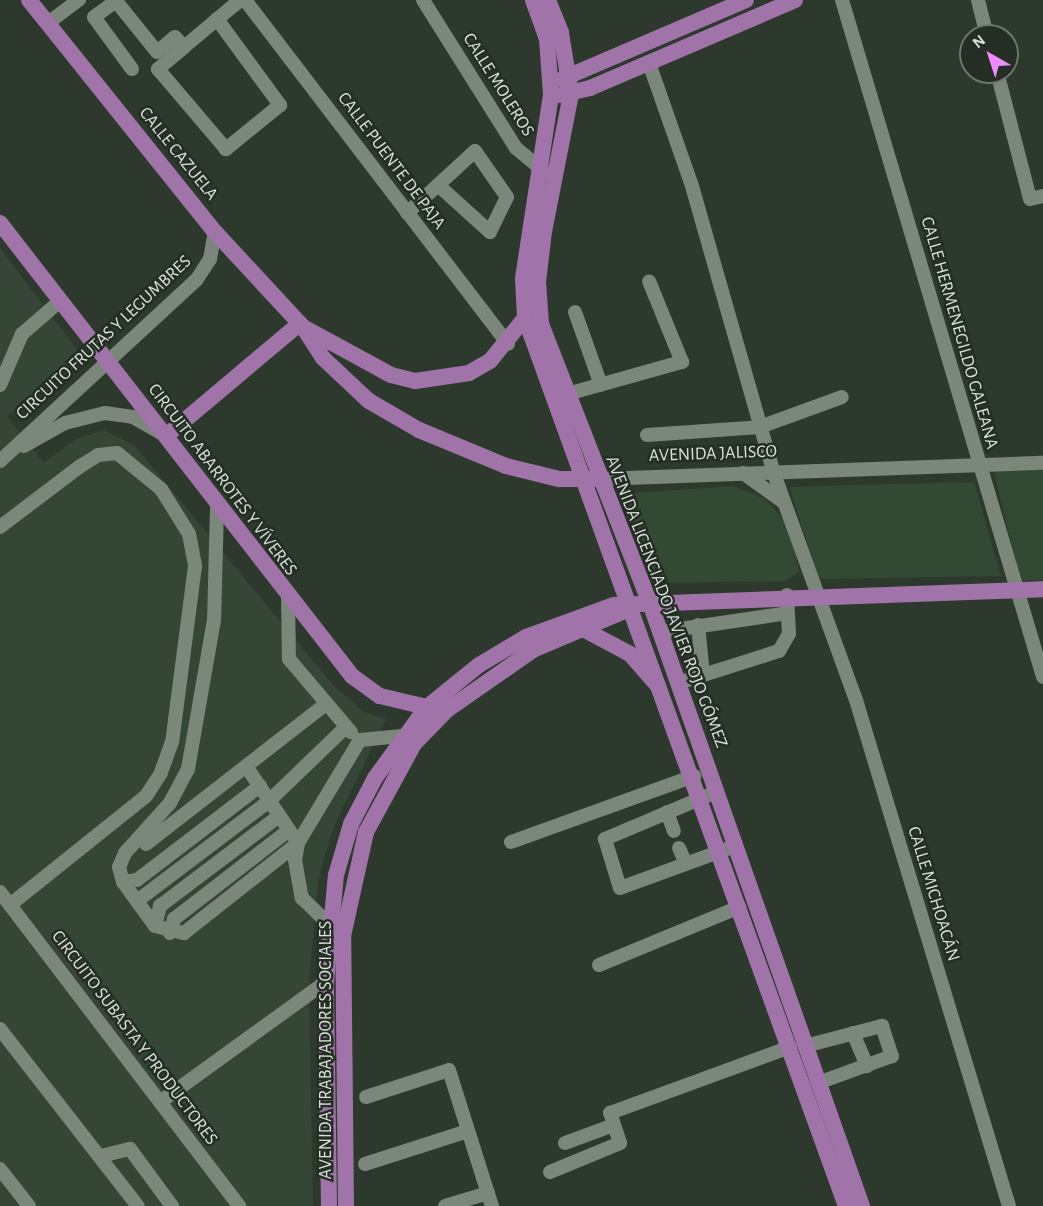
<!DOCTYPE html>
<meta charset="utf-8">
<style>
body{margin:0}
#map{position:relative;width:1043px;height:1206px;overflow:hidden;background:#2e392e;font-family:"Alegreya Sans",sans-serif}
div>[style]{position:absolute}
[style*='--x']{left:calc(var(--x)*1px);top:calc(var(--y)*1px);width:calc(var(--w)*1px);rotate:calc(var(--a)*1deg)}
.built>*{inset:0;background:#354536}
.green>*{inset:0;background:#324933}
.minor>*{height:14px;margin:-7px;padding:0 7px;transform-origin:7px;border-radius:7px;background:#7a877a}
.major>*{height:16px;margin:-8px;padding:0 8px;transform-origin:8px;border-radius:8px;background:#a174a9}
span{translate:-50% -50%;white-space:nowrap;text-align:center;line-height:1.15;-webkit-text-stroke:5px #242e24;paint-order:stroke}
.street-label{font-size:18px;color:#dbe1db}
.north{position:absolute;left:959px;top:24px;width:60px;height:60px;box-sizing:border-box;background:#242e24;border:2px solid #6d766d;border-radius:50%;rotate:321deg;font-size:16px;font-weight:700;line-height:24px;text-align:center;color:#dbe1db}
.north::after{content:'';display:block;margin:auto;width:21px;height:27px;background:#ec8cfb;clip-path:polygon(50% 0,100% 100%,50% 72%,0 100%)}
</style>
<div id="map">
<div class="built">
<div style="clip-path:polygon(0 248px,83px 357px,7px 416px,44px 463px,76px 439px,103px 430px,134px 445px,334px 686px,362px 711px,386px 719px,334px 826px,319px 876px,309px 980px,313px 1206px,0 1206px)"></div>
</div>
<div class="green">
<div style="clip-path:polygon(1043px 465px,1043px 580px,1020px 581px,993px 467px)"></div>
<div style="clip-path:polygon(974px 482px,1001px 576px,819px 579px,789px 487px)"></div>
<div style="clip-path:polygon(733px 486px,765px 499px,790px 526px,799px 572px,784px 581px,658px 583px,622px 494px)"></div>
</div>
<div class="minor">
<div style="--x:245;--y:0;--w:433;--a:52.6"></div>
<div style="--x:423;--y:0;--w:175;--a:57.9"></div>
<div style="--x:516;--y:148;--w:40;--a:40"></div>
<div style="--x:842;--y:0;--w:706;--a:73.46"></div>
<div style="--x:978;--y:0;--w:37;--a:76"></div>
<div style="--x:217;--y:19;--w:107;--a:53.8"></div>
<div style="--x:280;--y:105;--w:70;--a:140.8"></div>
<div style="--x:226;--y:149;--w:105;--a:-130.4"></div>
<div style="--x:158;--y:69;--w:34;--a:-40"></div>
<div style="--x:184;--y:47;--w:64;--a:-39.9"></div>
<div style="--x:233;--y:6;--w:10;--a:-37"></div>
<div style="--x:48;--y:23;--w:39;--a:-37"></div>
<div style="--x:649;--y:63;--w:130;--a:70.7"></div>
<div style="--x:692;--y:186;--w:296;--a:74.1"></div>
<div style="--x:773;--y:471;--w:244;--a:70.1"></div>
<div style="--x:856;--y:700;--w:529;--a:73.18"></div>
<div style="--x:132;--y:69;--w:64;--a:-126.2"></div>
<div style="--x:94;--y:17;--w:27;--a:-36"></div>
<div style="--x:116;--y:1;--w:65;--a:51.2"></div>
<div style="--x:157;--y:52;--w:23;--a:-40"></div>
<div style="--x:175;--y:37;--w:13;--a:48"></div>
<div style="--x:997;--y:72;--w:131;--a:75.4"></div>
<div style="--x:1030;--y:199;--w:13;--a:-13"></div>
<div style="--x:407;--y:213;--w:42;--a:-42.1"></div>
<div style="--x:438;--y:185;--w:50;--a:-42.6"></div>
<div style="--x:475;--y:151;--w:56;--a:55.2"></div>
<div style="--x:507;--y:197;--w:39;--a:116"></div>
<div style="--x:490;--y:232;--w:70;--a:-137.9"></div>
<div style="--x:575;--y:312;--w:77;--a:70.4"></div>
<div style="--x:0;--y:385;--w:56;--a:-66.7"></div>
<div style="--x:22;--y:334;--w:50;--a:-41"></div>
<div style="--x:560;--y:396;--w:127;--a:-15.6"></div>
<div style="--x:682;--y:362;--w:87;--a:-112.2"></div>
<div style="--x:647;--y:435;--w:113;--a:-4"></div>
<div style="--x:760;--y:427;--w:87;--a:-20.1"></div>
<div style="--x:24;--y:446;--w:47;--a:-29.3"></div>
<div style="--x:65;--y:423;--w:41;--a:-14"></div>
<div style="--x:105;--y:413;--w:28;--a:8"></div>
<div style="--x:133;--y:417;--w:32;--a:30"></div>
<div style="--x:0;--y:461;--w:268;--a:-42.7"></div>
<div style="--x:197;--y:279;--w:24;--a:-57"></div>
<div style="--x:210;--y:259;--w:27;--a:-80"></div>
<div style="--x:743;--y:473;--w:48;--a:35.7"></div>
<div style="--x:600;--y:479;--w:443;--a:-2.1"></div>
<div style="--x:217;--y:508;--w:112;--a:91.5"></div>
<div style="--x:214;--y:620;--w:151;--a:99.9"></div>
<div style="--x:188;--y:769;--w:38;--a:118"></div>
<div style="--x:170;--y:803;--w:67;--a:132"></div>
<div style="--x:125;--y:853;--w:15;--a:113"></div>
<div style="--x:119;--y:867;--w:16;--a:75"></div>
<div style="--x:123;--y:882;--w:54;--a:54"></div>
<div style="--x:155;--y:926;--w:30;--a:14"></div>
<div style="--x:184;--y:933;--w:145;--a:-38.3"></div>
<div style="--x:298;--y:843;--w:120;--a:-59"></div>
<div style="--x:360;--y:740;--w:42;--a:-5.4"></div>
<div style="--x:0;--y:527;--w:99;--a:-37.2"></div>
<div style="--x:79;--y:467;--w:22;--a:-32"></div>
<div style="--x:98;--y:455;--w:19;--a:-6"></div>
<div style="--x:117;--y:453;--w:57;--a:39.3"></div>
<div style="--x:161;--y:489;--w:53;--a:58.1"></div>
<div style="--x:189;--y:534;--w:33;--a:79"></div>
<div style="--x:195;--y:566;--w:177;--a:97.4"></div>
<div style="--x:172;--y:742;--w:33;--a:110"></div>
<div style="--x:161;--y:773;--w:27;--a:123"></div>
<div style="--x:146;--y:796;--w:174;--a:141.3"></div>
<div style="--x:288;--y:598;--w:61;--a:89.1"></div>
<div style="--x:289;--y:659;--w:96;--a:49.7"></div>
<div style="--x:698;--y:625;--w:50;--a:84.3"></div>
<div style="--x:660;--y:632;--w:129;--a:-8.4"></div>
<div style="--x:678;--y:683;--w:106;--a:-17.6"></div>
<div style="--x:779;--y:651;--w:20;--a:-60"></div>
<div style="--x:789;--y:634;--w:39;--a:-93"></div>
<div style="--x:248;--y:769;--w:89;--a:56"></div>
<div style="--x:298;--y:843;--w:17;--a:100"></div>
<div style="--x:295;--y:860;--w:39;--a:80"></div>
<div style="--x:302;--y:898;--w:50;--a:44.2"></div>
<div style="--x:716;--y:792;--w:121;--a:157.1"></div>
<div style="--x:605;--y:839;--w:51;--a:73"></div>
<div style="--x:620;--y:888;--w:122;--a:-20.1"></div>
<div style="--x:667;--y:812;--w:20;--a:70"></div>
<div style="--x:511;--y:842;--w:195;--a:-19.8"></div>
<div style="--x:146;--y:844;--w:228;--a:-37.9"></div>
<div style="--x:679;--y:848;--w:17;--a:66"></div>
<div style="--x:123;--y:882;--w:14;--a:-8"></div>
<div style="--x:137;--y:880;--w:155;--a:-37.4"></div>
<div style="--x:0;--y:892;--w:395;--a:52.7"></div>
<div style="--x:137;--y:901;--w:166;--a:-37.1"></div>
<div style="--x:269;--y:801;--w:107;--a:-43.9"></div>
<div style="--x:155;--y:926;--w:21;--a:-76"></div>
<div style="--x:160;--y:906;--w:149;--a:-37.1"></div>
<div style="--x:170;--y:933;--w:15;--a:-74"></div>
<div style="--x:174;--y:919;--w:145;--a:-37.7"></div>
<div style="--x:599;--y:965;--w:152;--a:-22.4"></div>
<div style="--x:0;--y:1029;--w:224;--a:52.1"></div>
<div style="--x:853;--y:1033;--w:36;--a:67"></div>
<div style="--x:805;--y:1046;--w:80;--a:-14.6"></div>
<div style="--x:882;--y:1026;--w:32;--a:72"></div>
<div style="--x:892;--y:1056;--w:79;--a:160"></div>
<div style="--x:366;--y:1097;--w:87;--a:-18"></div>
<div style="--x:449;--y:1070;--w:143;--a:72.5"></div>
<div style="--x:160;--y:1102;--w:205;--a:-35.9"></div>
<div style="--x:565;--y:1143;--w:52;--a:-20.2"></div>
<div style="--x:101;--y:1156;--w:30;--a:-14"></div>
<div style="--x:130;--y:1149;--w:71;--a:53.6"></div>
<div style="--x:365;--y:1164;--w:108;--a:-17.8"></div>
<div style="--x:0;--y:1169;--w:47;--a:51.9"></div>
<div style="--x:550;--y:1172;--w:76;--a:-22.5"></div>
<div style="--x:620;--y:1143;--w:32;--a:-108"></div>
<div style="--x:610;--y:1113;--w:192;--a:-20.1"></div>
<div style="--x:445;--y:1206;--w:45;--a:-16.8"></div>
</div>
<div class="major">
<div style="--x:29;--y:0;--w:297;--a:51.3"></div>
<div style="--x:215;--y:232;--w:129;--a:47.2"></div>
<div style="--x:303;--y:327;--w:37;--a:57"></div>
<div style="--x:323;--y:358;--w:63;--a:43.1"></div>
<div style="--x:369;--y:401;--w:58;--a:30.1"></div>
<div style="--x:419;--y:430;--w:94;--a:22.5"></div>
<div style="--x:506;--y:466;--w:55;--a:13.8"></div>
<div style="--x:559;--y:479;--w:37;--a:0"></div>
<div style="--x:533;--y:0;--w:41;--a:70.3"></div>
<div style="--x:547;--y:39;--w:56;--a:85.9"></div>
<div style="--x:551;--y:95;--w:186;--a:98.7"></div>
<div style="--x:523;--y:279;--w:39;--a:87"></div>
<div style="--x:525;--y:318;--w:944;--a:70.13"></div>
<div style="--x:548;--y:0;--w:35;--a:68"></div>
<div style="--x:561;--y:33;--w:62;--a:80.7"></div>
<div style="--x:571;--y:94;--w:140;--a:101.1"></div>
<div style="--x:544;--y:231;--w:51;--a:96.7"></div>
<div style="--x:538;--y:282;--w:42;--a:85.9"></div>
<div style="--x:541;--y:324;--w:300;--a:68.7"></div>
<div style="--x:650;--y:603;--w:639;--a:70.63"></div>
<div style="--x:562;--y:79;--w:200;--a:-23.2"></div>
<div style="--x:560;--y:95;--w:31;--a:-13"></div>
<div style="--x:590;--y:88;--w:223;--a:-23.2"></div>
<div style="--x:0;--y:223;--w:574;--a:52.15"></div>
<div style="--x:352;--y:676;--w:34;--a:36"></div>
<div style="--x:380;--y:696;--w:57;--a:13.3"></div>
<div style="--x:303;--y:327;--w:100;--a:28.6"></div>
<div style="--x:391;--y:375;--w:25;--a:14"></div>
<div style="--x:415;--y:381;--w:55;--a:-8.4"></div>
<div style="--x:469;--y:373;--w:24;--a:-30"></div>
<div style="--x:490;--y:361;--w:55;--a:-50.9"></div>
<div style="--x:166;--y:436;--w:175;--a:-40.1"></div>
<div style="--x:583;--y:629;--w:53;--a:28"></div>
<div style="--x:630;--y:654;--w:43;--a:48.8"></div>
<div style="--x:329;--y:1206;--w:224;--a:-90.8"></div>
<div style="--x:326;--y:982;--w:107;--a:-84.7"></div>
<div style="--x:336;--y:875;--w:53;--a:-73.6"></div>
<div style="--x:351;--y:824;--w:52;--a:-62.4"></div>
<div style="--x:375;--y:778;--w:87;--a:-53.9"></div>
<div style="--x:426;--y:708;--w:68;--a:-39.1"></div>
<div style="--x:479;--y:665;--w:55;--a:-30.8"></div>
<div style="--x:526;--y:637;--w:94;--a:-20"></div>
<div style="--x:614;--y:605;--w:429;--a:-2.1"></div>
<div style="--x:346;--y:1206;--w:270;--a:-90.6"></div>
<div style="--x:343;--y:936;--w:107;--a:-77.5"></div>
<div style="--x:366;--y:832;--w:100;--a:-61.4"></div>
<div style="--x:414;--y:744;--w:47;--a:-45.9"></div>
<div style="--x:447;--y:710;--w:105;--a:-34.9"></div>
<div style="--x:533;--y:650;--w:110;--a:-23.1"></div>
</div>
<div class="street-label">
<span style="left:498px;top:85px;rotate:58deg">CALLE MOLEROS</span>
<span style="left:178px;top:154px;rotate:51deg">CALLE CAZUELA</span>
<span style="left:391px;top:161px;rotate:53deg">CALLE PUENTE DE PAJA</span>
<span style="left:959px;top:333px;rotate:74deg">CALLE HERMENEGILDO GALEANA</span>
<span style="left:104px;top:338px;rotate:-43deg">CIRCUITO FRUTAS Y LEGUMBRES</span>
<span style="left:713px;top:454px;rotate:-2deg">AVENIDA JALISCO</span>
<span style="left:222px;top:480px;rotate:53deg">CIRCUITO ABARROTES Y VÍVERES</span>
<span style="left:666px;top:602px;rotate:69deg">AVENIDA LICENCIADO JAVIER ROJO GÓMEZ</span>
<span style="left:933px;top:894px;rotate:73deg">CALLE MICHOACÁN</span>
<span style="left:134px;top:1038px;rotate:53deg">CIRCUITO SUBASTA Y PRODUCTORES</span>
<span style="left:326px;top:1050px;rotate:-90deg">AVENIDA TRABAJADORES SOCIALES</span>
</div>
<div class="north">N</div>
</div>
